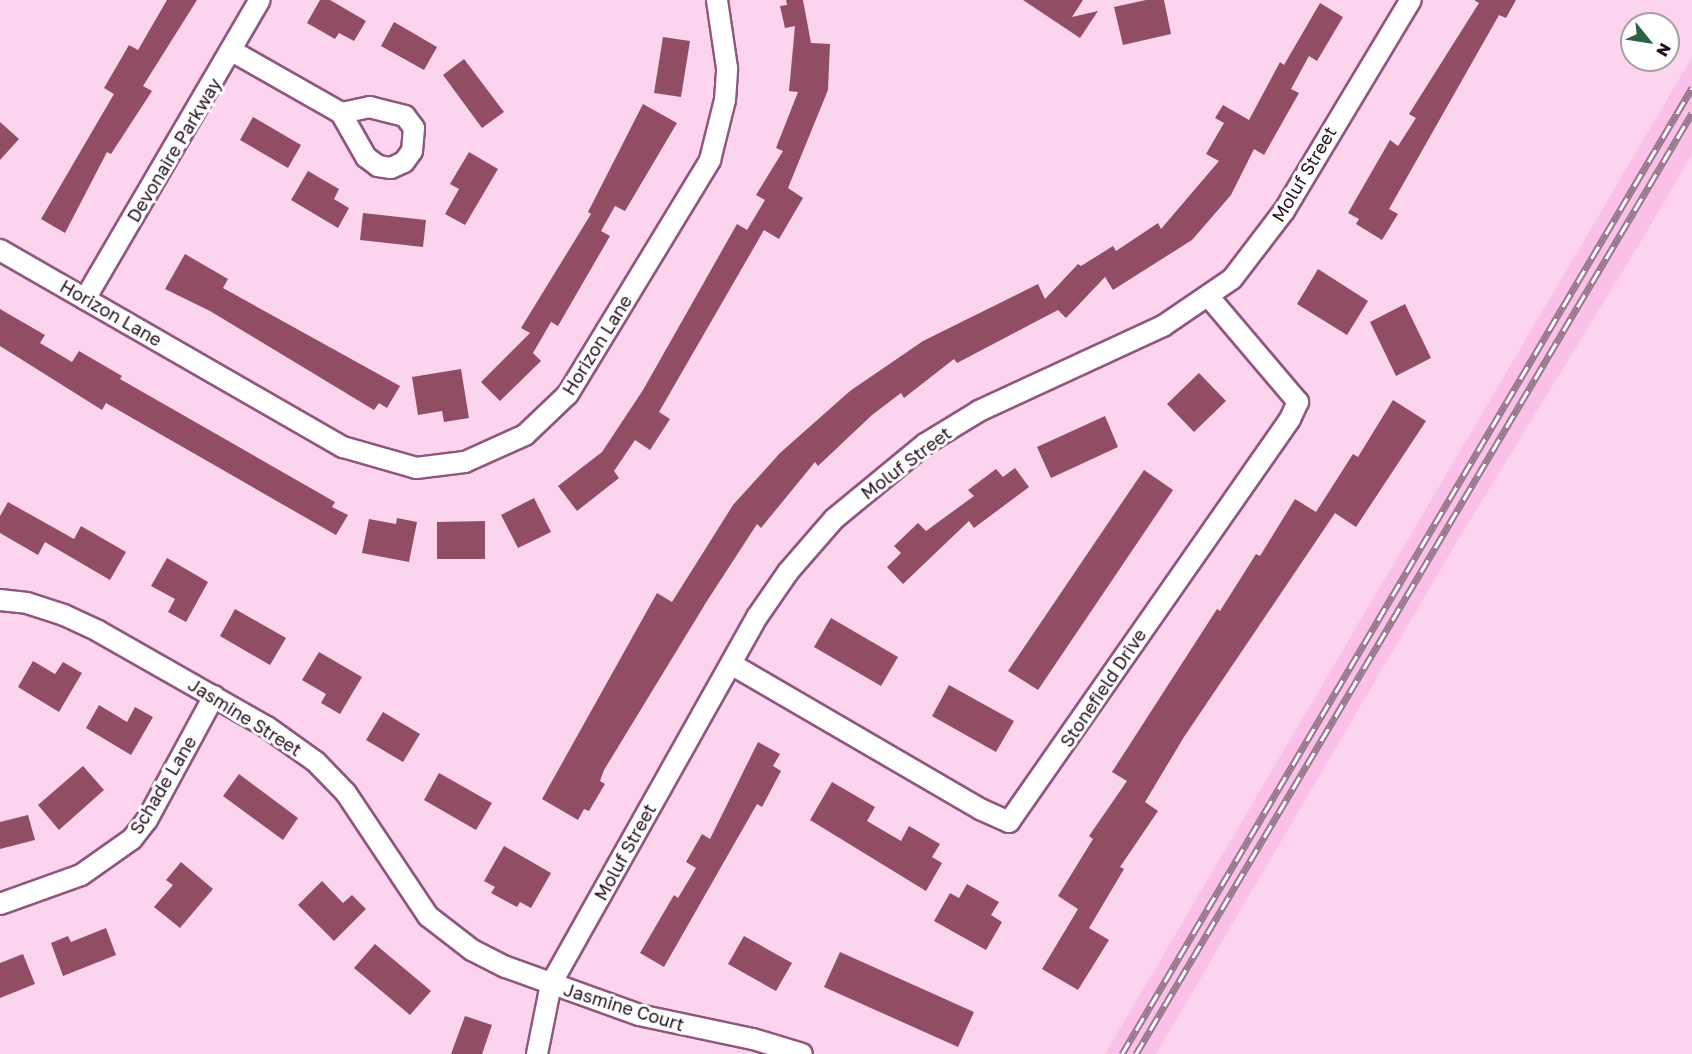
<!DOCTYPE html>
<style>
body{margin:0}
#map{position:relative;width:1692px;height:1054px;overflow:hidden;background:#fcd4ee;font-family:"Golos Text",sans-serif}
div>[style]{position:absolute}
[style*='--x']{left:calc(var(--x)*1px);top:calc(var(--y)*1px);width:calc(var(--w)*1px);rotate:calc(var(--a)*1deg)}
.built>*{inset:0;background:#fbc0e8}
.building>*{inset:0;background:#914d64}
.roads{filter:drop-shadow(2px 0 #90567f) drop-shadow(-2px 0 #90567f) drop-shadow(0 2px #90567f) drop-shadow(0 -2px #90567f)}
.minor>*{height:20px;margin:-10px;padding:0 10px;transform-origin:10px;border-radius:10px;background:#fff}
.rail>*{height:7px;margin-top:-3.5px;transform-origin:0;background:repeating-linear-gradient(90deg,#fff 0 14px,#98788d 0 28px);box-sizing:border-box;border-block:2px solid #98788d}
span{translate:-50% -50%;white-space:nowrap;text-align:center;line-height:1.15;-webkit-text-stroke:6px #fff;paint-order:stroke}
.street-label{font-size:18px;color:#260f1f}
.north{position:absolute;left:1620px;top:12px;width:60px;height:60px;box-sizing:border-box;background:#fff;border:2px solid #a89fa5;border-radius:50%;rotate:120deg;font-size:16px;font-weight:700;line-height:24px;text-align:center;color:#260f1f}
.north::after{content:'';display:block;margin:auto;width:21px;height:27px;background:#2e6247;clip-path:polygon(50% 0,100% 100%,50% 72%,0 100%)}
</style>
<div id="map">
<div class="built">
<div style="clip-path:polygon(1692px 57px,1692px 154px,1643px 238px,1458px 540px,1156px 1054px,1105px 1054px)"></div>
</div>
<div class="building">
<div style="clip-path:polygon(167px 0,197px 0,143px 86px,152px 91px,111px 154px,107px 152px,65px 233px,41px 219px,114px 94px,104px 88px,129px 45px,138px 50px)"></div>
<div style="clip-path:polygon(320px 0,330px 0,366px 21px,354px 41px,339px 33px,335px 39px,307px 23px)"></div>
<div style="clip-path:polygon(786px 0,803px 0,811px 43px,830px 44px,828px 90px,788px 188px,803px 198px,779px 239px,764px 230px,659px 412px,670px 419px,650px 450px,635px 440px,614px 471px,619px 478px,577px 511px,558px 486px,602px 452px,643px 390px,737px 224px,747px 230px,765px 200px,756px 195px,783px 151px,776px 148px,798px 92px,789px 91px,795px 26px,785px 28px,780px 6px,787px 5px)"></div>
<div style="clip-path:polygon(1023px 0,1083px 0,1072px 17px,1098px 11px,1080px 38px)"></div>
<div style="clip-path:polygon(1146px 0,1164px 0,1171px 34px,1123px 45px,1114px 7px)"></div>
<div style="clip-path:polygon(1474px 0,1516px 0,1506px 18px,1499px 15px,1389px 209px,1398px 214px,1382px 240px,1356px 224px,1359px 219px,1348px 213px,1390px 140px,1398px 146px,1416px 118px,1409px 114px,1479px 3px)"></div>
<div style="clip-path:polygon(1320px 3px,1343px 17px,1317px 61px,1309px 56px,1291px 89px,1299px 93px,1264px 155px,1254px 149px,1231px 195px,1192px 240px,1113px 290px,1105px 277px,1066px 318px,1058px 310px,957px 363px,954px 359px,904px 398px,901px 393px,872px 415px,818px 466px,815px 462px,761px 528px,757px 524px,707px 601px,604px 770px,600px 781px,605px 784px,589px 811px,584px 809px,578px 820px,542px 799px,657px 593px,672px 602px,733px 505px,780px 453px,850px 391px,923px 341px,1038px 284px,1045px 299px,1078px 264px,1081px 266px,1113px 246px,1116px 251px,1158px 223px,1161px 229px,1219px 161px,1206px 154px,1224px 123px,1215px 118px,1223px 105px,1249px 120px,1280px 62px,1284px 65px)"></div>
<div style="clip-path:polygon(394px 22px,437px 47px,424px 70px,381px 46px)"></div>
<div style="clip-path:polygon(663px 37px,690px 41px,681px 97px,654px 93px)"></div>
<div style="clip-path:polygon(464px 59px,504px 112px,482px 128px,443px 75px)"></div>
<div style="clip-path:polygon(643px 104px,677px 123px,625px 211px,615px 206px,601px 231px,610px 236px,558px 326px,551px 322px,533px 353px,541px 361px,500px 401px,481px 382px,530px 333px,521px 328px,591px 214px,588px 212px)"></div>
<div style="clip-path:polygon(253px 117px,301px 145px,288px 168px,240px 140px)"></div>
<div style="clip-path:polygon(0 122px,19px 139px,0 160px)"></div>
<div style="clip-path:polygon(469px 152px,498px 169px,465px 225px,445px 214px,459px 189px,450px 184px)"></div>
<div style="clip-path:polygon(308px 171px,339px 189px,334px 199px,349px 208px,338px 228px,291px 200px)"></div>
<div style="clip-path:polygon(363px 213px,426px 220px,423px 247px,360px 240px)"></div>
<div style="clip-path:polygon(185px 254px,228px 279px,223px 288px,400px 386px,387px 408px,379px 403px,374px 410px,210px 311px,165px 289px)"></div>
<div style="clip-path:polygon(1318px 269px,1368px 301px,1347px 335px,1297px 304px)"></div>
<div style="clip-path:polygon(1405px 304px,1431px 358px,1396px 376px,1370px 322px)"></div>
<div style="clip-path:polygon(0 309px,45px 335px,40px 343px,72px 362px,79px 351px,122px 376px,120px 379px,335px 502px,332px 507px,348px 515px,336px 535px,106px 403px,102px 410px,0 346px)"></div>
<div style="clip-path:polygon(461px 369px,469px 418px,444px 422px,442px 411px,418px 415px,412px 377px)"></div>
<div style="clip-path:polygon(1199px 373px,1226px 401px,1194px 432px,1167px 404px)"></div>
<div style="clip-path:polygon(1393px 400px,1426px 421px,1356px 527px,1335px 513px,1184px 737px,1145px 802px,1158px 811px,1120px 867px,1124px 869px,1089px 928px,1109px 940px,1078px 990px,1042px 969px,1078px 909px,1058px 896px,1093px 839px,1089px 836px,1127px 781px,1112px 772px,1217px 609px,1220px 611px,1256px 554px,1260px 556px,1295px 499px,1316px 512px,1353px 454px,1358px 457px)"></div>
<div style="clip-path:polygon(1105px 416px,1118px 447px,1051px 478px,1037px 447px)"></div>
<div style="clip-path:polygon(1015px 468px,1029px 487px,974px 528px,969px 521px,903px 584px,887px 567px,901px 553px,894px 546px,918px 523px,926px 531px,974px 496px,968px 490px,996px 469px,1003px 477px)"></div>
<div style="clip-path:polygon(1144px 470px,1173px 490px,1038px 690px,1008px 671px)"></div>
<div style="clip-path:polygon(534px 498px,551px 532px,518px 548px,501px 515px)"></div>
<div style="clip-path:polygon(8px 502px,74px 539px,81px 526px,126px 552px,110px 580px,45px 542px,38px 555px,0 533px,0 516px)"></div>
<div style="clip-path:polygon(397px 518px,417px 522px,409px 562px,362px 553px,369px 519px,396px 524px)"></div>
<div style="clip-path:polygon(485px 521px,485px 559px,437px 559px,437px 522px)"></div>
<div style="clip-path:polygon(167px 558px,208px 582px,186px 622px,168px 612px,175px 599px,151px 586px)"></div>
<div style="clip-path:polygon(235px 609px,286px 638px,270px 665px,220px 636px)"></div>
<div style="clip-path:polygon(831px 618px,898px 657px,881px 686px,814px 647px)"></div>
<div style="clip-path:polygon(319px 652px,362px 677px,340px 714px,321px 703px,326px 694px,302px 680px)"></div>
<div style="clip-path:polygon(33px 661px,55px 674px,63px 662px,82px 673px,59px 712px,18px 687px)"></div>
<div style="clip-path:polygon(949px 685px,1014px 721px,996px 752px,932px 716px)"></div>
<div style="clip-path:polygon(99px 705px,127px 722px,135px 707px,153px 717px,131px 755px,86px 728px)"></div>
<div style="clip-path:polygon(383px 712px,420px 734px,403px 762px,366px 740px)"></div>
<div style="clip-path:polygon(758px 742px,780px 754px,773px 766px,781px 771px,762px 807px,757px 804px,664px 967px,640px 953px,674px 895px,678px 898px,696px 868px,686px 862px,702px 834px,710px 839px)"></div>
<div style="clip-path:polygon(83px 766px,104px 790px,59px 830px,38px 805px)"></div>
<div style="clip-path:polygon(439px 773px,492px 803px,476px 830px,424px 800px)"></div>
<div style="clip-path:polygon(239px 774px,298px 818px,283px 840px,223px 796px)"></div>
<div style="clip-path:polygon(832px 782px,875px 807px,867px 821px,901px 841px,909px 826px,940px 844px,932px 857px,942px 863px,926px 891px,810px 820px)"></div>
<div style="clip-path:polygon(28px 815px,35px 840px,0 849px,0 822px)"></div>
<div style="clip-path:polygon(504px 846px,551px 873px,531px 908px,520px 902px,517px 907px,491px 893px,495px 887px,484px 881px)"></div>
<div style="clip-path:polygon(181px 862px,213px 889px,180px 928px,154px 907px,173px 885px,166px 880px)"></div>
<div style="clip-path:polygon(322px 881px,343px 903px,352px 895px,366px 909px,334px 941px,298px 905px)"></div>
<div style="clip-path:polygon(967px 884px,999px 902px,991px 915px,1002px 922px,986px 950px,934px 921px,950px 893px,959px 898px)"></div>
<div style="clip-path:polygon(106px 928px,116px 955px,63px 976px,51px 943px,68px 936px,71px 942px)"></div>
<div style="clip-path:polygon(744px 936px,792px 963px,776px 991px,728px 964px)"></div>
<div style="clip-path:polygon(375px 944px,431px 991px,410px 1015px,354px 968px)"></div>
<div style="clip-path:polygon(840px 952px,974px 1012px,958px 1047px,824px 987px)"></div>
<div style="clip-path:polygon(23px 954px,35px 984px,0 998px,0 963px)"></div>
<div style="clip-path:polygon(465px 1016px,492px 1025px,482px 1054px,451px 1054px)"></div>
</div>
<div class="roads">
<div class="minor">
<div style="--x:232;--y:51;--w:125;--a:29.6"></div>
<div style="--x:341;--y:113;--w:51;--a:60.4"></div>
<div style="--x:366;--y:157;--w:15;--a:37"></div>
<div style="--x:378;--y:166;--w:13;--a:9"></div>
<div style="--x:391;--y:168;--w:14;--a:-25"></div>
<div style="--x:404;--y:162;--w:14;--a:-54"></div>
<div style="--x:412;--y:151;--w:23;--a:-85"></div>
<div style="--x:414;--y:128;--w:15;--a:-127"></div>
<div style="--x:405;--y:116;--w:36;--a:-166"></div>
<div style="--x:370;--y:107;--w:30;--a:168"></div>
<div style="--x:0;--y:250;--w:396;--a:29.9"></div>
<div style="--x:343;--y:447;--w:76;--a:16"></div>
<div style="--x:416;--y:468;--w:49;--a:-7"></div>
<div style="--x:465;--y:462;--w:66;--a:-24.2"></div>
<div style="--x:525;--y:435;--w:59;--a:-43.6"></div>
<div style="--x:568;--y:394;--w:274;--a:-58.7"></div>
<div style="--x:710;--y:160;--w:62;--a:-76"></div>
<div style="--x:725;--y:100;--w:32;--a:-86"></div>
<div style="--x:727;--y:68;--w:69;--a:-98.4"></div>
<div style="--x:85;--y:299;--w:346;--a:-59.7"></div>
<div style="--x:0;--y:600;--w:27;--a:6"></div>
<div style="--x:27;--y:603;--w:39;--a:18"></div>
<div style="--x:64;--y:615;--w:38;--a:25"></div>
<div style="--x:98;--y:631;--w:194;--a:29.6"></div>
<div style="--x:267;--y:727;--w:60;--a:35.5"></div>
<div style="--x:316;--y:762;--w:43;--a:45.9"></div>
<div style="--x:346;--y:793;--w:148;--a:56.3"></div>
<div style="--x:428;--y:916;--w:56;--a:37.7"></div>
<div style="--x:472;--y:950;--w:38;--a:27"></div>
<div style="--x:506;--y:967;--w:141;--a:19.8"></div>
<div style="--x:639;--y:1015;--w:116;--a:11.9"></div>
<div style="--x:753;--y:1039;--w:51;--a:17"></div>
<div style="--x:731;--y:664;--w:288;--a:30.2"></div>
<div style="--x:980;--y:809;--w:32;--a:24"></div>
<div style="--x:1009;--y:822;--w:491;--a:-55.1"></div>
<div style="--x:1290;--y:419;--w:19;--a:-65"></div>
<div style="--x:1298;--y:402;--w:138;--a:-130.3"></div>
<div style="--x:0;--y:904;--w:86;--a:-19.7"></div>
<div style="--x:81;--y:875;--w:62;--a:-35.2"></div>
<div style="--x:132;--y:839;--w:24;--a:-52"></div>
<div style="--x:147;--y:820;--w:141;--a:-61.6"></div>
<div style="--x:537;--y:1054;--w:71;--a:-78.7"></div>
<div style="--x:551;--y:984;--w:421;--a:-60.7"></div>
<div style="--x:757;--y:617;--w:55;--a:-55.4"></div>
<div style="--x:788;--y:572;--w:70;--a:-49"></div>
<div style="--x:834;--y:519;--w:118;--a:-39.5"></div>
<div style="--x:925;--y:444;--w:63;--a:-31.4"></div>
<div style="--x:979;--y:411;--w:203;--a:-24.8"></div>
<div style="--x:1163;--y:326;--w:83;--a:-34.3"></div>
<div style="--x:1232;--y:279;--w:86;--a:-52.6"></div>
<div style="--x:1284;--y:211;--w:246;--a:-59"></div>
</div>
</div>
<div class="rail">
<div style="--x:1122;--y:1054;--w:1122;--a:-59.46"></div>
<div style="--x:1136;--y:1054;--w:1093;--a:-59.42"></div>
</div>
<div class="street-label">
<span style="left:174px;top:150px;rotate:-59deg">Devonaire Parkway</span>
<span style="left:1304px;top:174px;rotate:-59deg">Moluf Street</span>
<span style="left:111px;top:313px;rotate:30deg">Horizon Lane</span>
<span style="left:597px;top:345px;rotate:-58deg">Horizon Lane</span>
<span style="left:906px;top:463px;rotate:-37deg">Moluf Street</span>
<span style="left:1103px;top:688px;rotate:-56deg">Stonefield Drive</span>
<span style="left:245px;top:717px;rotate:32deg">Jasmine Street</span>
<span style="left:163px;top:785px;rotate:-59deg">Schade Lane</span>
<span style="left:625px;top:852px;rotate:-61deg">Moluf Street</span>
<span style="left:624px;top:1007px;rotate:17deg">Jasmine Court</span>
</div>
<div class="north">N</div>
</div>
